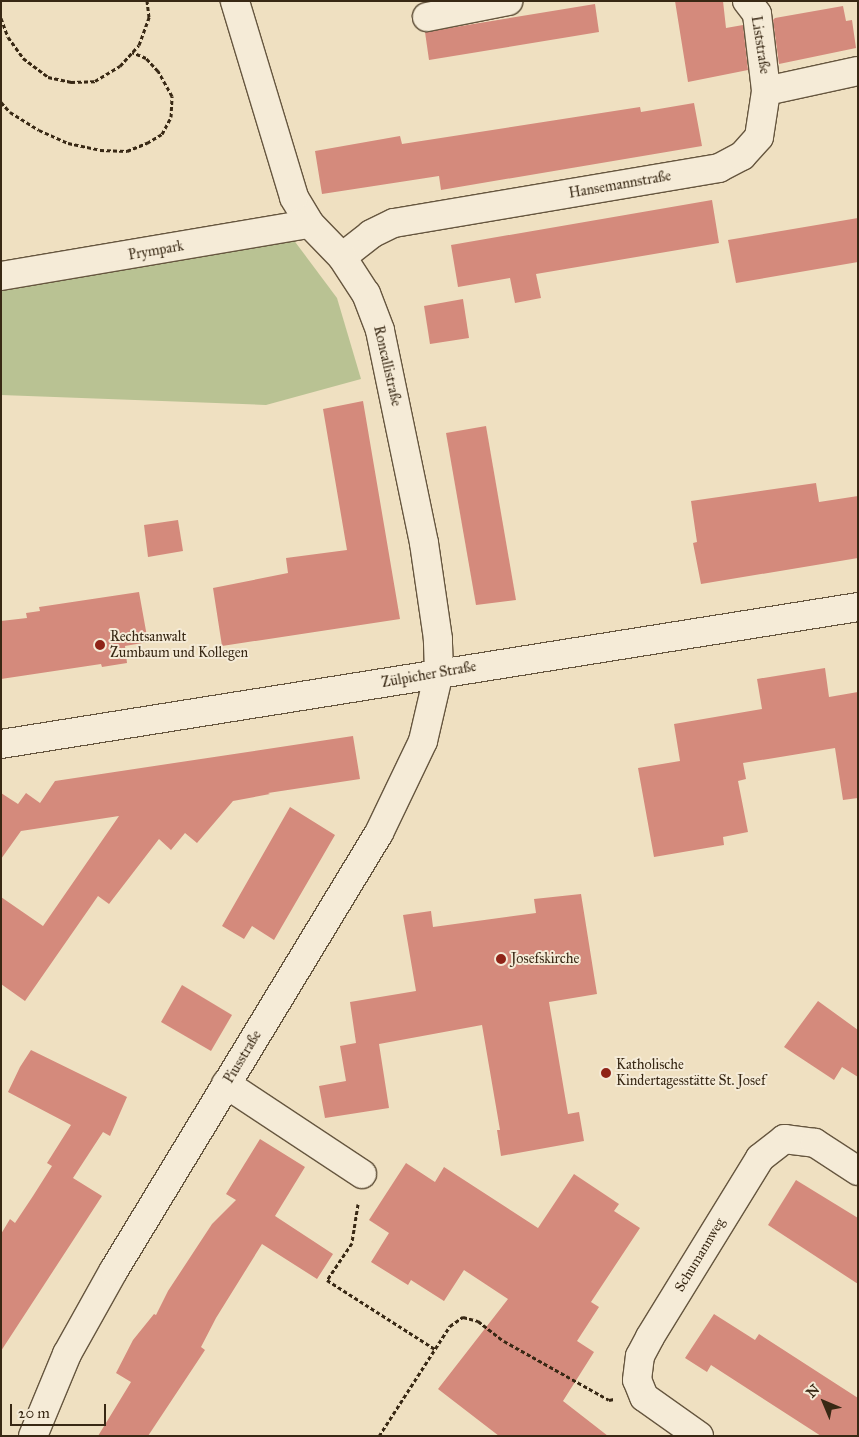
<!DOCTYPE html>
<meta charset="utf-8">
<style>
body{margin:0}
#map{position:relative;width:859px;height:1437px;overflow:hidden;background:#efe0c1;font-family:"IM FELL Great Primer",serif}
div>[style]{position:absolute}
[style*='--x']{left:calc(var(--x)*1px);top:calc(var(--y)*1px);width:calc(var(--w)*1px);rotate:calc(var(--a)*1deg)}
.green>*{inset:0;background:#b9c293}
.building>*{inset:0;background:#d48a7c}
.path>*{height:3px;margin-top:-1.5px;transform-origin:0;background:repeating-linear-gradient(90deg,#382814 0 4px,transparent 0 6.5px)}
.roads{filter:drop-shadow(1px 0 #66563f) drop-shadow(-1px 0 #66563f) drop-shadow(0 1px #66563f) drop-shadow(0 -1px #66563f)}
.minor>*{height:28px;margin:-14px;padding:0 14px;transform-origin:14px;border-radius:14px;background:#f5ebd7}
.dots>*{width:14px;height:14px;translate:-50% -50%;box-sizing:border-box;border:2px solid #f5ebd7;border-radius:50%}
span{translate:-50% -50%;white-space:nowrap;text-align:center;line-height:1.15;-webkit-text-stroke:4px #f5ebd7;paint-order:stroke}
.street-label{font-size:14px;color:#382814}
.poi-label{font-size:14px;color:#382814}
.left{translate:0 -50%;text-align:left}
.frame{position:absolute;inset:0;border:2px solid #382814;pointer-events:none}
.north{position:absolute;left:799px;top:1377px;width:50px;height:50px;-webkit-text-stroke:4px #f5ebd7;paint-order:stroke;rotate:315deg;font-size:14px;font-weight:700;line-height:20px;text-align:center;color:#382814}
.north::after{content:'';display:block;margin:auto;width:18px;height:22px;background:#382814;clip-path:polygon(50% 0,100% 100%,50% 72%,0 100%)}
.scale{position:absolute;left:10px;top:1404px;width:96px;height:22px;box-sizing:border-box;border:2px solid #382814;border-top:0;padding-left:6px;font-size:15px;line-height:18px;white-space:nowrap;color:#382814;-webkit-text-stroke:4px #f5ebd7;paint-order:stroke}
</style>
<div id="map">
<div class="green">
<div style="clip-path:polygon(287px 231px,337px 298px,361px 379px,266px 405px,1px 395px,1px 283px)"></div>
</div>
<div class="building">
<div style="clip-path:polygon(675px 1px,723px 1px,726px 28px,743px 25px,748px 70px,688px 82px)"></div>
<div style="clip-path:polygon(595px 4px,599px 32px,429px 60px,425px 32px)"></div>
<div style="clip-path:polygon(843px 6px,846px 21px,852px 20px,856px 48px,779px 64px,773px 20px,775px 18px)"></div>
<div style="clip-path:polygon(694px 103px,702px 146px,441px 190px,439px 176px,322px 194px,315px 151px,400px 136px,402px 144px,640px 107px,641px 112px)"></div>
<div style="clip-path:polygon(712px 200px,719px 243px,536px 274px,541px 298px,515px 303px,510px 278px,458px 287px,451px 245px)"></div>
<div style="clip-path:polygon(858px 218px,858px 262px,736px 283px,728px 240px)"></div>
<div style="clip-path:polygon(463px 299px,469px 338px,430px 344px,424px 306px)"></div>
<div style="clip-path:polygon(363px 401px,400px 619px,222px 646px,213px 588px,288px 573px,286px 558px,347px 550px,323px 409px)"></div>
<div style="clip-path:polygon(486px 426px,516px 600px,476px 605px,446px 433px)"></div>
<div style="clip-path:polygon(816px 483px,819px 502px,858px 496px,858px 558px,701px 584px,693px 543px,697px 542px,691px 501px)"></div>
<div style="clip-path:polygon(178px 520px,183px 551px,148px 557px,144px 525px)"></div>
<div style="clip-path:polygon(139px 592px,148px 642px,125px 646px,127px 663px,102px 667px,101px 664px,1px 679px,1px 621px,27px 618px,26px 613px,40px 611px,39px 607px)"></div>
<div style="clip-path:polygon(825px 668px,829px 697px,858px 692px,858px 798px,843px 800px,835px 748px,743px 763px,746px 779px,738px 781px,748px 832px,723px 837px,724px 845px,654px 857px,638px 768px,680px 761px,674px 724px,762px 709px,757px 679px)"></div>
<div style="clip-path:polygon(353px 736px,360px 779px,268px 793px,270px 794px,233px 801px,197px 843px,185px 833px,171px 850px,159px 839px,109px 904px,98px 896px,25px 1001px,1px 984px,1px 897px,43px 926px,119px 816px,21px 831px,1px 859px,1px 793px,18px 804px,26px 793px,40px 803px,55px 781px)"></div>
<div style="clip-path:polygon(290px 807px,335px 835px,274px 940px,252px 926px,244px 939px,222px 926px)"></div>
<div style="clip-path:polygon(581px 894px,597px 994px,549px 1002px,568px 1114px,579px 1112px,584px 1141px,501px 1156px,497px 1130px,500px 1130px,482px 1025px,379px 1044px,389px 1108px,325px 1118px,319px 1086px,346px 1081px,340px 1046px,356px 1043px,350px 1002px,416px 991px,403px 915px,431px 911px,433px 927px,536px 913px,534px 899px)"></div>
<div style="clip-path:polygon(182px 985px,232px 1015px,211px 1051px,161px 1022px)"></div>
<div style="clip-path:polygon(818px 1001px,858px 1030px,858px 1077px,842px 1067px,834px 1080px,784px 1047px)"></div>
<div style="clip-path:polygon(31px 1050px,127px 1097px,110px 1136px,103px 1132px,73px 1178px,102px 1196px,1px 1351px,1px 1234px,10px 1219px,15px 1223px,33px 1196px,52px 1166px,47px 1163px,71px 1125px,8px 1092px,20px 1067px)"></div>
<div style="clip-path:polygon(260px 1139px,305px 1167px,275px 1216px,333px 1254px,317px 1279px,262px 1244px,216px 1318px,201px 1347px,205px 1350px,148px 1436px,98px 1436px,131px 1382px,116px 1373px,133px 1340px,154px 1314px,156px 1315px,168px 1291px,212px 1224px,236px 1200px,226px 1194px)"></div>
<div style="clip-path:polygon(406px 1163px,435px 1182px,444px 1167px,538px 1228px,574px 1174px,619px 1204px,614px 1211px,640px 1228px,591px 1302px,599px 1307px,577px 1341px,594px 1352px,563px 1401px,608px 1436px,499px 1436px,438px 1389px,508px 1299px,464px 1270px,444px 1301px,411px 1280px,408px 1285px,371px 1262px,389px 1233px,369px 1220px)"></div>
<div style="clip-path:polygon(796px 1180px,858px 1218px,858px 1284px,768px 1225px)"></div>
<div style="clip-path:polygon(714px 1314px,755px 1340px,759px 1334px,858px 1398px,858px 1436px,821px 1436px,711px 1365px,707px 1372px,685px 1358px)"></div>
</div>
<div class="path">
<div style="--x:1;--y:18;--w:20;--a:70"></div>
<div style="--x:8;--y:37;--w:26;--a:54"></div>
<div style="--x:23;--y:58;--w:31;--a:37"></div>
<div style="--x:48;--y:77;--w:24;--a:12"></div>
<div style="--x:71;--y:82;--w:24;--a:-2"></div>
<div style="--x:95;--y:81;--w:29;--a:-31"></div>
<div style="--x:120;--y:66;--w:28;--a:-48"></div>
<div style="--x:139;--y:45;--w:30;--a:-70"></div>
<div style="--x:149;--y:17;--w:16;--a:-97"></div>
<div style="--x:1;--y:102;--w:13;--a:48"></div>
<div style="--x:10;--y:112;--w:34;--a:32"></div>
<div style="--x:39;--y:130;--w:32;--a:24"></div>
<div style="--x:68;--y:143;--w:33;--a:12"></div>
<div style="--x:100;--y:150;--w:27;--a:2"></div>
<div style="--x:127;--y:151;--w:22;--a:-22"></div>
<div style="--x:147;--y:143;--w:17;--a:-31"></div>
<div style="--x:162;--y:134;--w:19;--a:-62"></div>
<div style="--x:171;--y:117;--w:21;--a:-87"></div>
<div style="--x:172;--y:96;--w:29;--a:-119"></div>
<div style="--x:158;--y:71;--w:18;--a:-133"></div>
<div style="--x:146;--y:58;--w:15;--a:-157"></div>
<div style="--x:358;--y:1204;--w:39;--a:99"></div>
<div style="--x:352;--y:1243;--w:45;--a:124"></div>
<div style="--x:327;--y:1280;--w:128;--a:32.6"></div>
<div style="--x:379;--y:1436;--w:131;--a:-57.2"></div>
<div style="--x:450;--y:1326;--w:16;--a:-35"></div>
<div style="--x:463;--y:1317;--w:16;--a:15"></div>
<div style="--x:478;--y:1321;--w:33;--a:38"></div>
<div style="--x:504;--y:1341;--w:120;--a:29.3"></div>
<div style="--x:609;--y:1400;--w:5;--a:-11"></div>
</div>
<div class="roads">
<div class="minor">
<div style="--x:747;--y:1;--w:16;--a:52"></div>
<div style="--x:757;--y:14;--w:78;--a:83.3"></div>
<div style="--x:427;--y:17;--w:83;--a:-11.2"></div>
<div style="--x:342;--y:257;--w:37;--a:-38"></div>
<div style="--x:371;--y:234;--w:25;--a:-26"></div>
<div style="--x:394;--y:223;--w:330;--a:-9.6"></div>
<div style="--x:719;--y:168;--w:26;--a:-28"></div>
<div style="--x:742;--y:156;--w:25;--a:-48"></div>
<div style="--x:759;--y:137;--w:47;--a:-81.3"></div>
<div style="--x:766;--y:91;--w:94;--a:-12.3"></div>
<div style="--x:1;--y:276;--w:313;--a:-9.6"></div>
<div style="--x:1;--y:744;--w:868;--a:-9.08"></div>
<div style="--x:226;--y:1084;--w:163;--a:33.5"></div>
<div style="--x:33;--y:1436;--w:89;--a:-67.5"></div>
<div style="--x:67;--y:1354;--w:96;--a:-60.8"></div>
<div style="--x:114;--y:1270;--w:511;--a:-58.77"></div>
<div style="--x:379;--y:833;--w:102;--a:-64.4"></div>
<div style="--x:423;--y:741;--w:71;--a:-76.9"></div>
<div style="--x:439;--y:672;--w:33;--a:-92"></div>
<div style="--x:438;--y:639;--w:97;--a:-98.3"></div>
<div style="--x:424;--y:543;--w:217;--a:-101.7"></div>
<div style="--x:380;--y:330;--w:39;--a:-111"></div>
<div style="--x:366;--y:294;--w:44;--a:-123"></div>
<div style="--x:342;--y:257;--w:46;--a:-134.1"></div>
<div style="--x:310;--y:224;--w:31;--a:-121"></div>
<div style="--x:294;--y:197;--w:205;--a:-106.8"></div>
<div style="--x:699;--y:1436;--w:67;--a:-144.7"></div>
<div style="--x:644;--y:1397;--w:18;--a:-112"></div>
<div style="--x:637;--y:1380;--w:24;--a:-83"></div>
<div style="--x:640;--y:1356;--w:21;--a:-62"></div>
<div style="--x:650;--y:1337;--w:210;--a:-58.4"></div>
<div style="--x:760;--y:1158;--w:31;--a:-38"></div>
<div style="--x:784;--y:1139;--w:31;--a:7"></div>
<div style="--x:815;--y:1143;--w:51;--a:33.1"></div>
</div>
</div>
<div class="dots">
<div style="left:100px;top:645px;background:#8f2418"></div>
<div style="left:501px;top:959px;background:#8f2418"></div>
<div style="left:606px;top:1073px;background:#8f2418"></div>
</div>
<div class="street-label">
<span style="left:760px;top:45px;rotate:81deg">Liststraße</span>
<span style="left:620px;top:185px;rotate:-10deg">Hansemannstraße</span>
<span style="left:156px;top:251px;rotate:-10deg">Prympark</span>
<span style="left:387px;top:366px;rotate:77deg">Roncallistraße</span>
<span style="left:429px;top:675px;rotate:-10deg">Zülpicher Straße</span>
<span style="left:243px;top:1057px;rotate:-59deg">Piusstraße</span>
<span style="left:700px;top:1255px;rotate:-59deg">Schumannweg</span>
</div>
<div class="poi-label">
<span class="left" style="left:110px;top:645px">Rechtsanwalt<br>Zumbaum und Kollegen</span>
<span class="left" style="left:511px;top:959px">Josefskirche</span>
<span class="left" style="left:616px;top:1073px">Katholische<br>Kindertagesstätte St. Josef</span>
</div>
<div class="frame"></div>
<div class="north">N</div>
<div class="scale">20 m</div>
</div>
